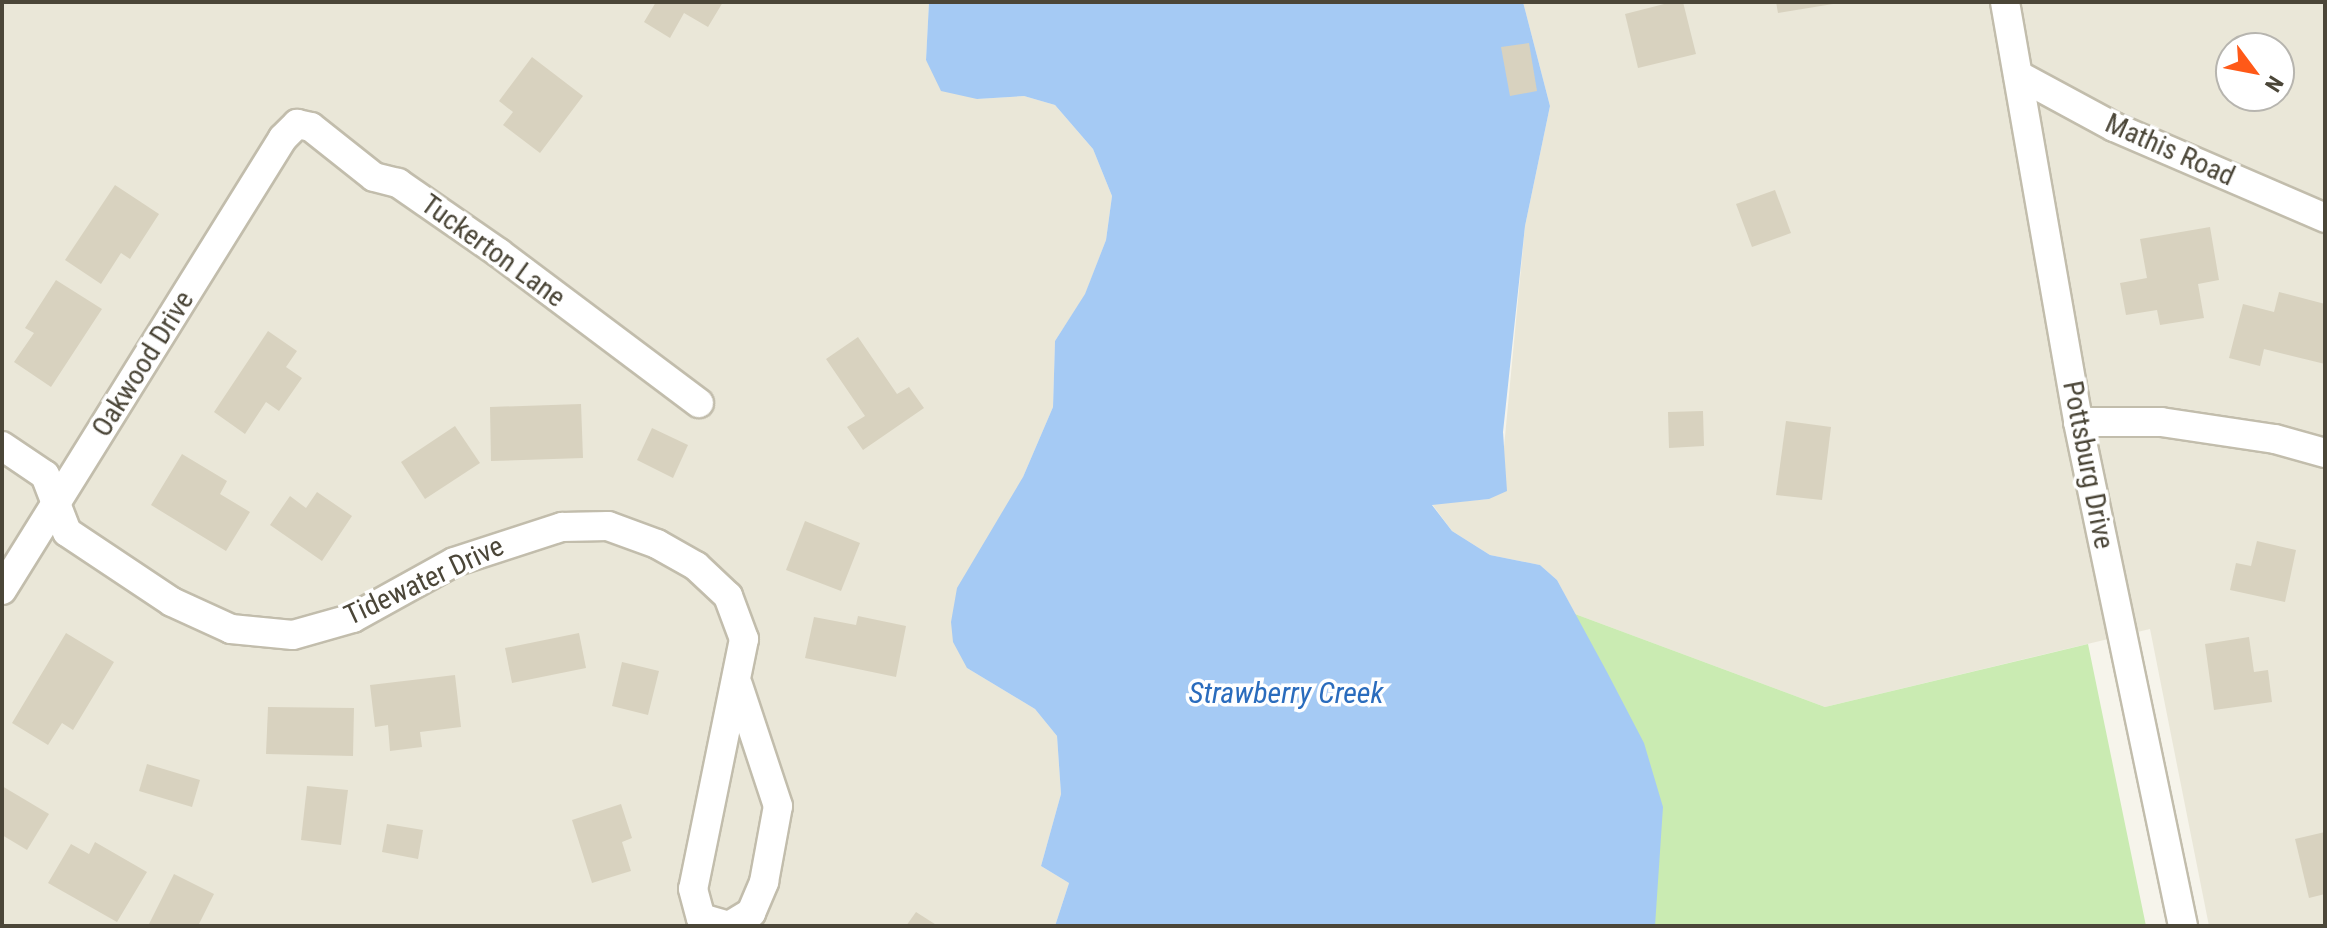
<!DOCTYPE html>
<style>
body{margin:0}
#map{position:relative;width:2327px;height:928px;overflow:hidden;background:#f6f4eb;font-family:"Roboto Condensed",sans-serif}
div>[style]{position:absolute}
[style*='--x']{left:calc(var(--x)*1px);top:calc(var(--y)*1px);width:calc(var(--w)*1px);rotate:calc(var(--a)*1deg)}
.residential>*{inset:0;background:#eae7d8}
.green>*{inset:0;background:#caebb2}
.water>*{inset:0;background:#a5caf4}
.building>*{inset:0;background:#d8d2bf}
.roads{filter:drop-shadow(2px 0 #c2bdac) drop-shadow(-2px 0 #c2bdac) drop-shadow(0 2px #c2bdac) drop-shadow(0 -2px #c2bdac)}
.street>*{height:28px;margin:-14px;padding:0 14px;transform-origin:14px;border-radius:14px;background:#fff}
span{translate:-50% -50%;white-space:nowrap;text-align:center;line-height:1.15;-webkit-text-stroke:7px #fff;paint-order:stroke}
.street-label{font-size:28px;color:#4b4638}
.water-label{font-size:30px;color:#2a6cbd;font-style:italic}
.frame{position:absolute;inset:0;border:4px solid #4b4638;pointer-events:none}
.north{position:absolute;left:2215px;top:32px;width:80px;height:80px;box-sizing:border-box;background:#fff;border:2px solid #b7b5af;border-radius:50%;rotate:122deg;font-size:22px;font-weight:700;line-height:32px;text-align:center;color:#4b4638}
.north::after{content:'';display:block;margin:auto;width:28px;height:36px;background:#ff5918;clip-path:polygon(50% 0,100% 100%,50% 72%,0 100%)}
</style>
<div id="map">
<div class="residential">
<div style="clip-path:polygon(2px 2px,929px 2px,926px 60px,977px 99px,1024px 96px,1055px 105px,1093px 149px,1112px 196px,1106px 240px,1085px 295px,1055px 341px,1053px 407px,1023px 477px,967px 668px,1035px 709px,1057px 736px,1061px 794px,1041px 866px,1069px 883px,1055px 926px,2px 926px)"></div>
<div style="clip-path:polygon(evenodd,1523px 2px,2325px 2px,2325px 926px,2209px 926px,2150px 629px,1825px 707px,1575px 614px,1557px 580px,1540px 565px,1490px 555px,1452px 531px,1432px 504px,1489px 499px,1504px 447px,1525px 226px,1550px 106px,1523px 2px,2231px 48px,2279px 48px,2279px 96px,2231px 96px,2231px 48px)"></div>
</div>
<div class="green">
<div style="clip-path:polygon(1575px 614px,1825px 707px,2088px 644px,2146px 926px,1607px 926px)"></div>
</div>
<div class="water">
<div style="clip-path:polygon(929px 2px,1523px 2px,1550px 106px,1525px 226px,1503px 432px,1507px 491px,1489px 499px,1432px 505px,1452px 531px,1490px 555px,1540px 565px,1557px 580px,1607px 672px,1644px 743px,1663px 807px,1655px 926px,1055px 926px,1069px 883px,1041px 866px,1061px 794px,1057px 736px,1035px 709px,967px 668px,953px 642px,951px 622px,957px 588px,1023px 477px,1053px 407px,1055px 341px,1085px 294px,1106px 240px,1112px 196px,1093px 149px,1055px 105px,1024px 96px,977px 99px,941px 91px,926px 60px)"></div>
</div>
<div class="building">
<div style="clip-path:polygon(656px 2px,723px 2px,708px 27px,684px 13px,670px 38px,644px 22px)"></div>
<div style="clip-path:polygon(1672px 2px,1683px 2px,1696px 54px,1638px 68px,1625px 14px)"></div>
<div style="clip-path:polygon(1776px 2px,1833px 2px,1833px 4px,1778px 13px)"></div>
<div style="clip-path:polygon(1529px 43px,1537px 91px,1510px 96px,1501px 47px)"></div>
<div style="clip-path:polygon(532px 57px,583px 96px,540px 153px,503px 125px,513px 112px,499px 101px)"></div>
<div style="clip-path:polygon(115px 185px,159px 214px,130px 259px,121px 253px,101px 284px,65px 260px)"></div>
<div style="clip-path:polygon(1775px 190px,1791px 233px,1752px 247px,1736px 204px)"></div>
<div style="clip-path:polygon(2210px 227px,2219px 280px,2198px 284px,2204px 318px,2160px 325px,2157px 310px,2126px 315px,2120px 283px,2147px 278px,2140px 239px)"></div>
<div style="clip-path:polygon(56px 280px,102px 309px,51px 387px,14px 362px,34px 333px,25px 328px)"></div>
<div style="clip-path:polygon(2279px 292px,2325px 304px,2325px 364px,2264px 349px,2260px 366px,2229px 358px,2243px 304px,2274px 312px)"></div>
<div style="clip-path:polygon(268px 331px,297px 351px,286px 367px,302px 378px,279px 411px,266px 402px,245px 434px,214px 412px)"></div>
<div style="clip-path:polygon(858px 337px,897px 394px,909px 387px,924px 408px,863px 450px,847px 427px,865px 416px,826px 359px)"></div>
<div style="clip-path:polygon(581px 404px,583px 458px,491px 461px,490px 407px)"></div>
<div style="clip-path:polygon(1703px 411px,1704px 446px,1669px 448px,1668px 412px)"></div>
<div style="clip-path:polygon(1786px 421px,1831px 427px,1822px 500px,1776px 495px)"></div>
<div style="clip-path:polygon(455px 426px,480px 463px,425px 499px,401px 462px)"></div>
<div style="clip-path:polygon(652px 428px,688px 445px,673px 478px,637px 460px)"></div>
<div style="clip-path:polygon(182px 454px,227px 481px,220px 494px,250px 512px,226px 551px,151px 505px)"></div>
<div style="clip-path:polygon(317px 492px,352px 516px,322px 561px,270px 525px,290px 496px,306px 508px)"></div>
<div style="clip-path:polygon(805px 521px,860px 543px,841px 591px,786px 570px)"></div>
<div style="clip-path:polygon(2257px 541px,2296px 550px,2285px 602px,2230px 590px,2236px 563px,2251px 566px)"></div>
<div style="clip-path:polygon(858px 616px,906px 626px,896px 677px,805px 658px,814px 617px,856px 625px)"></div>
<div style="clip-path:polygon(66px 633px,114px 662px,73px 730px,62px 723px,48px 745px,12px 723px)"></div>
<div style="clip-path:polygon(579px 633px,586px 668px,512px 683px,505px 648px)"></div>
<div style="clip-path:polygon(2249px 637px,2254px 672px,2268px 670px,2272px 702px,2214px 710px,2205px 644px)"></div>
<div style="clip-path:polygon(622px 662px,659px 671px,648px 715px,612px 706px)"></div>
<div style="clip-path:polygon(455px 675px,461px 727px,420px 732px,422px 747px,390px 751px,388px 725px,375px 727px,370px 685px)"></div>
<div style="clip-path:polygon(268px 707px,354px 708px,353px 756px,266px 754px)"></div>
<div style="clip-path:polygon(147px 764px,200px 780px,192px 807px,139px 791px)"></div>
<div style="clip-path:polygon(2px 786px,49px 814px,27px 850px,2px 835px)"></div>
<div style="clip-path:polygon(307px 786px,348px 790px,341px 845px,301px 840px)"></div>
<div style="clip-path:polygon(621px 804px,632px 838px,622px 842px,631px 871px,592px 883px,572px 820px)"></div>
<div style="clip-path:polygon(387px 824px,423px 830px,418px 859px,382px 852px)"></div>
<div style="clip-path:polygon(2325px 832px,2325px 894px,2309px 898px,2295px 839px)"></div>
<div style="clip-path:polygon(95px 842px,147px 872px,117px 922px,48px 883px,71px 844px,89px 854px)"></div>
<div style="clip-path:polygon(174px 874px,214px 894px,198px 926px,148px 926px)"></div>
<div style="clip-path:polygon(916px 912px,938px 926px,906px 926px)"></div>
</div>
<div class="roads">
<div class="street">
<div style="--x:2005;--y:2;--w:426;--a:80.1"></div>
<div style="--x:2078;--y:422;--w:515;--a:78.23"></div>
<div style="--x:2018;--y:75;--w:109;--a:28.4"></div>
<div style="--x:2114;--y:127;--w:230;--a:23.3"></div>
<div style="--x:2078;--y:422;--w:83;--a:0"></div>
<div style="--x:2161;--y:422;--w:115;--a:8.5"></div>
<div style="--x:2275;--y:439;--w:52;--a:15.6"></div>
<div style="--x:2;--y:446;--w:52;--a:34"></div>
<div style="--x:45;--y:475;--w:61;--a:68.9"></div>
<div style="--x:67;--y:532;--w:126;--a:33.7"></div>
<div style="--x:172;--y:602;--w:65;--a:24.6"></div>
<div style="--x:231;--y:629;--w:62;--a:5.5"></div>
<div style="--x:293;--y:635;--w:62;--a:-15.8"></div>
<div style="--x:353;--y:618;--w:115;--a:-29"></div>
<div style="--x:454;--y:562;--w:114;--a:-18"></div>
<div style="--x:562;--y:527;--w:46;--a:-1.2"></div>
<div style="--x:608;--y:526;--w:52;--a:20.2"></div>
<div style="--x:657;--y:544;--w:45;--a:29.4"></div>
<div style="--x:696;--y:566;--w:44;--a:43.2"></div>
<div style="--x:728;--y:596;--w:46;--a:69.6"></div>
<div style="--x:744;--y:639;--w:255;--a:101.5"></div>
<div style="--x:693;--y:889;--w:30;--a:75"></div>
<div style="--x:701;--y:918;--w:29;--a:16"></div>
<div style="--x:2;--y:590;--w:532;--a:-58.13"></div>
<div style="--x:283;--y:138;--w:20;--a:-45"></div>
<div style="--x:297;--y:124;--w:14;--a:12"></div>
<div style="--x:311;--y:127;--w:80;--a:38.4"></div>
<div style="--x:374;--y:177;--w:25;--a:14"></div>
<div style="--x:398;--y:183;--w:123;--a:34.7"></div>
<div style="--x:499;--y:253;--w:250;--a:36.9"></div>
<div style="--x:729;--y:926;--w:26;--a:-31"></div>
<div style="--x:751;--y:913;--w:34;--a:-67"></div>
<div style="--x:764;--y:882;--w:77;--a:-79.6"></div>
<div style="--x:778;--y:806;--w:127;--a:-108.3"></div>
</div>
</div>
<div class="street-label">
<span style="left:2170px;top:150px;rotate:24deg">Mathis Road</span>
<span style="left:493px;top:251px;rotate:36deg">Tuckerton Lane</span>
<span style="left:143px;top:364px;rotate:-58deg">Oakwood Drive</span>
<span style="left:2088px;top:465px;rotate:79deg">Pottsburg Drive</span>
<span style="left:424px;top:581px;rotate:-25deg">Tidewater Drive</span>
</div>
<div class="water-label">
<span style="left:1286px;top:693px">Strawberry Creek</span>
</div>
<div class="frame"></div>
<div class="north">N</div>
</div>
